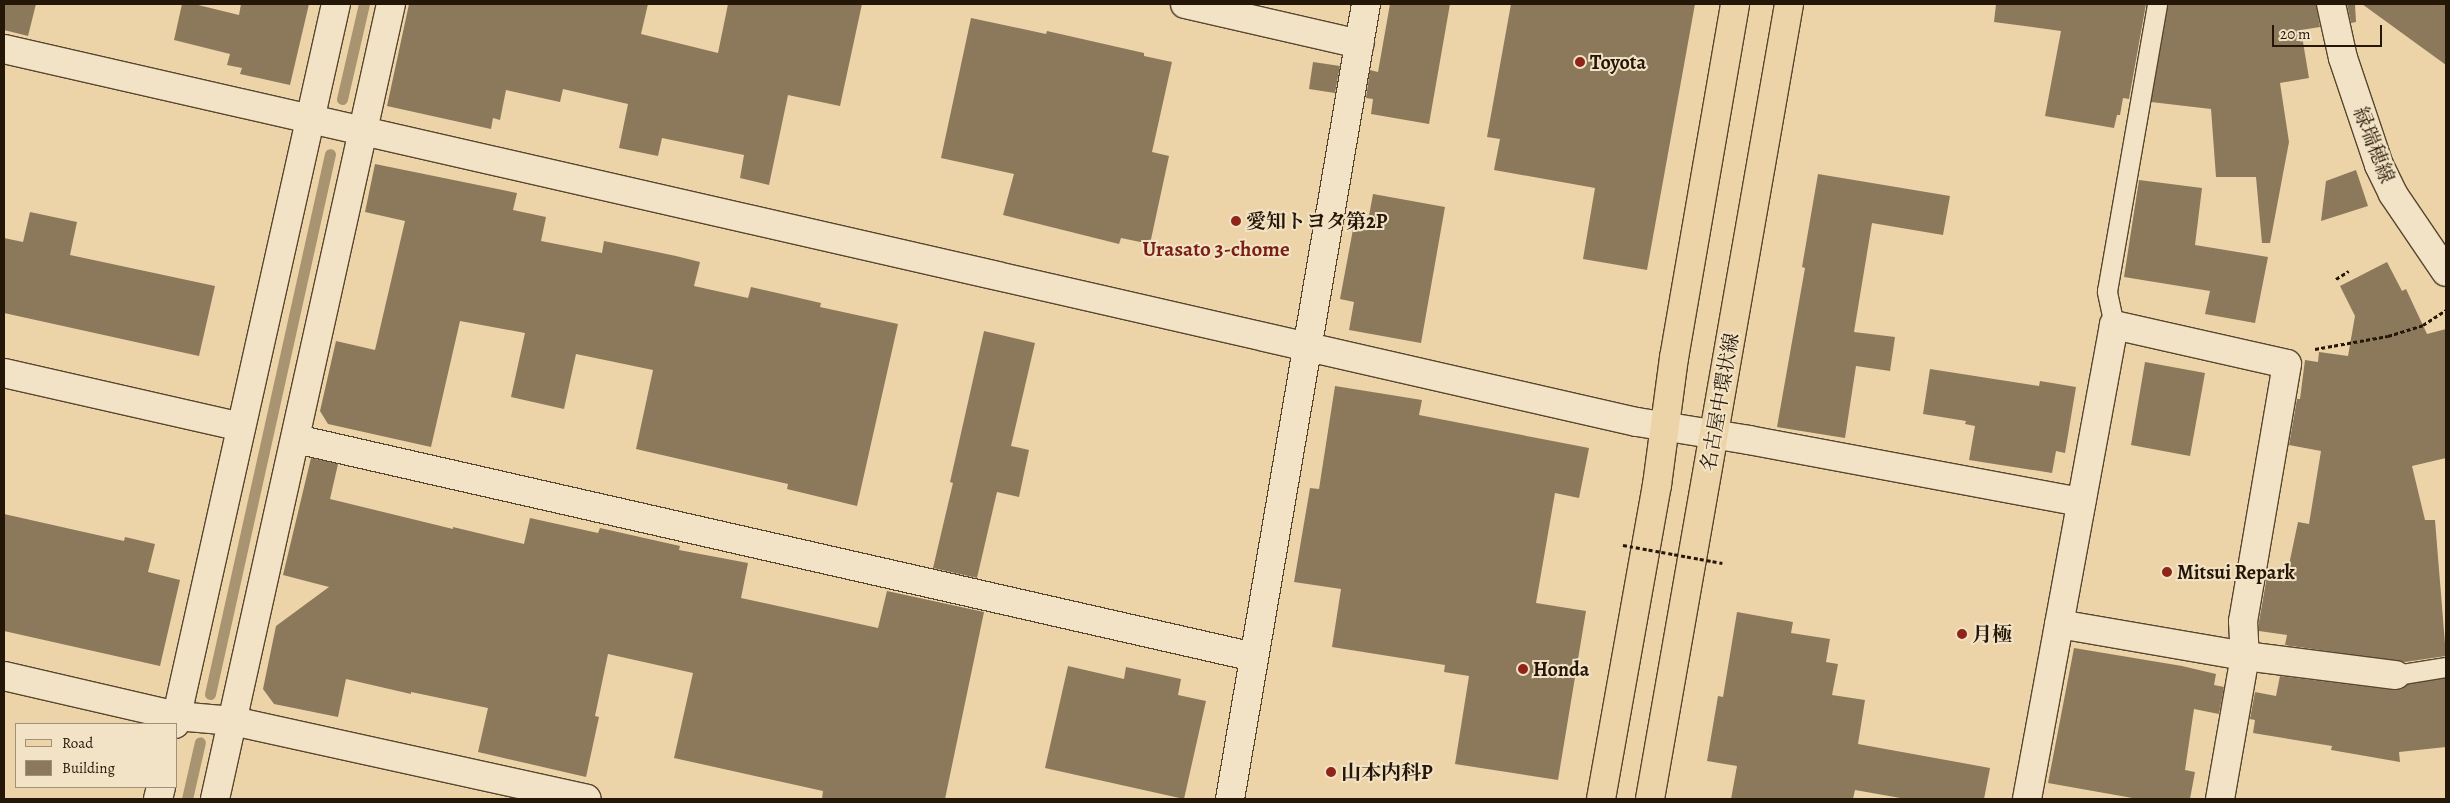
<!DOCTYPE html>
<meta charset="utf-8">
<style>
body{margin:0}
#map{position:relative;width:2450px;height:803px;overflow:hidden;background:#ecd4a8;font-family:Alegreya,"Noto Serif JP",serif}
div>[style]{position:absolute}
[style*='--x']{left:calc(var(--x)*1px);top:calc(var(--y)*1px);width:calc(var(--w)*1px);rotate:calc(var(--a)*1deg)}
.stream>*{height:11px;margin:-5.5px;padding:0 5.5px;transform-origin:5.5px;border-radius:5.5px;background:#a89471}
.building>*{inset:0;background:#8c795b}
.path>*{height:3px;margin-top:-1.5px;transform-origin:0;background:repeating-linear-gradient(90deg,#251707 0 4px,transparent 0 6.5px)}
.roads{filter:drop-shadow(1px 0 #57462f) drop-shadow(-1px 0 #57462f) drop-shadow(0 1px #57462f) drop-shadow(0 -1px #57462f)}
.lane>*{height:19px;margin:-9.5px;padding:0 9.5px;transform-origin:9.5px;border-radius:9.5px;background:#f3e3c6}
.street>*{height:28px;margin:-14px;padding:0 14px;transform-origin:14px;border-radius:14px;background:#f3e3c6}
.secondary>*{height:28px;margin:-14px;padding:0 14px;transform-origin:14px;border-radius:14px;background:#f3e3c6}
.primary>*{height:28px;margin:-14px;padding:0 14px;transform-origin:14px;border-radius:14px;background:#ecd4a8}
.path-bridge>*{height:3px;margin-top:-1.5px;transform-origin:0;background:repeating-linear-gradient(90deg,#251707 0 4px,transparent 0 6.5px)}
.dots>*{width:14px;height:14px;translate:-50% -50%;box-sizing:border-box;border:2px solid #f3e3c6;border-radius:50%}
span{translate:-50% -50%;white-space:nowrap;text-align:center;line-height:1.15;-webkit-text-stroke:4px #f3e3c6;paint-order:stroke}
.poi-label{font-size:20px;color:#251707;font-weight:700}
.left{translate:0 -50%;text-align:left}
.street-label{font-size:20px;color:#251707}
.neighbourhood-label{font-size:21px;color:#7a1f14;font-weight:700}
.frame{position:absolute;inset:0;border:5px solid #251707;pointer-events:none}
.legend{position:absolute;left:15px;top:723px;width:162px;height:65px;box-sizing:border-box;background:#f3e3c6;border:1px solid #a1917a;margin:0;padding:6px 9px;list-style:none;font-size:15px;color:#251707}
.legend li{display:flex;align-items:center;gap:10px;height:25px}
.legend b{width:25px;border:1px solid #a1917a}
.scale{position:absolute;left:2272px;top:25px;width:110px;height:22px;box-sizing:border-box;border:2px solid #251707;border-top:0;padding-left:6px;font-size:15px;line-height:18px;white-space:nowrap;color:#251707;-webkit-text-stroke:4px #f3e3c6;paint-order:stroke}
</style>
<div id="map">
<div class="stream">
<div style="--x:342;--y:99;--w:98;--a:-77"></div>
<div style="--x:210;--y:694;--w:553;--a:-77.47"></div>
<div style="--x:187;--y:799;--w:58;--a:-77.2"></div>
</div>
<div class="building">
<div style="clip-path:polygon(4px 4px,36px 4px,28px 36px,4px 30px)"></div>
<div style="clip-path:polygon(182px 4px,194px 4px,239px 15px,241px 4px,309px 4px,290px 85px,240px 74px,242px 68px,227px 65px,230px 54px,174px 40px)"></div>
<div style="clip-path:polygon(409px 4px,648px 4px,641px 34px,718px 53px,728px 4px,862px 4px,840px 106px,788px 95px,769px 185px,740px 178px,744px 155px,662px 138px,658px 156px,619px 148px,628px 104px,563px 89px,560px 102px,506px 90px,500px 120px,493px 118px,491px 129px,387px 106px)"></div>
<div style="clip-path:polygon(1390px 4px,1450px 4px,1429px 124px,1371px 114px,1373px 99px,1366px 98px,1370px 70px,1378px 72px)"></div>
<div style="clip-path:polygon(1511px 4px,1695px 4px,1647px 270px,1583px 259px,1595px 188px,1494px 170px,1500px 139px,1487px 137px)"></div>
<div style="clip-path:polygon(1996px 4px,2146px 4px,2129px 99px,2123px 98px,2120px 115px,2117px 115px,2114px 128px,2045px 116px,2061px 31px,1994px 22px)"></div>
<div style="clip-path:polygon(2168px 4px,2316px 4px,2320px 27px,2301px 30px,2309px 78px,2280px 83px,2289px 142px,2270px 243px,2262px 243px,2256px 177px,2216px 177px,2211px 109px,2151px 102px)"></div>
<div style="clip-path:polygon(2347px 4px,2355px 4px,2356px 22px,2351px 23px)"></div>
<div style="clip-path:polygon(2362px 4px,2446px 4px,2446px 65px)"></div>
<div style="clip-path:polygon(971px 18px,1046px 34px,1047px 31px,1144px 53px,1144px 56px,1172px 62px,1152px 152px,1169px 156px,1150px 244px,1121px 238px,1119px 244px,1003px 215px,1014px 174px,941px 158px)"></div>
<div style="clip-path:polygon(1313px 62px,1340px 66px,1335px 93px,1309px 89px)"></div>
<div style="clip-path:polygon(375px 164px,517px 193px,513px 210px,546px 217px,541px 241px,602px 253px,604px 241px,676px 256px,700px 262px,694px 286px,748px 298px,751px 287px,821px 303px,820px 307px,898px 324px,857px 506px,787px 489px,788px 484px,636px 449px,653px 370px,576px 354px,564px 409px,511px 397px,525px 333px,460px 321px,431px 447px,328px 424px,320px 411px,336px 341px,375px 350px,405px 221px,365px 212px)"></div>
<div style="clip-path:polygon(2356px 170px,2368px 206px,2321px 221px,2326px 181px)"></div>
<div style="clip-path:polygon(1818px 174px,1950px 196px,1943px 235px,1872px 223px,1854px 332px,1895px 337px,1890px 371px,1856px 366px,1845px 438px,1777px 427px,1805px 268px,1802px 267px)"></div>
<div style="clip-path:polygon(2139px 180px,2202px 188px,2195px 245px,2268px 257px,2255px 323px,2205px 314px,2210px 291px,2124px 277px)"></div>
<div style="clip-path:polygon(1373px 194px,1445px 207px,1421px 343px,1349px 330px,1354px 302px,1340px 299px,1354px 224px,1367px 227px)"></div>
<div style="clip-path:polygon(30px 212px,77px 222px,70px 255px,215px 286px,199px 356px,4px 313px,4px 238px,23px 242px)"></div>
<div style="clip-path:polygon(2387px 262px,2402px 291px,2406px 289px,2427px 334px,2446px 329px,2446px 458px,2412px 466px,2425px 520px,2435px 520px,2446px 656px,2405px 662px,2285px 645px,2287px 635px,2259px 631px,2259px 622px,2267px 576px,2286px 579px,2298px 522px,2309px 524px,2321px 451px,2289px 445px,2297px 399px,2300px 399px,2305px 360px,2318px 362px,2319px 352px,2348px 356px,2355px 316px,2340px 286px)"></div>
<div style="clip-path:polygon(984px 331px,1035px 343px,1011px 446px,1029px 450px,1019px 497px,997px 492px,977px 578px,933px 568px,953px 483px,950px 482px)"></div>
<div style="clip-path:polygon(2145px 362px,2205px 373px,2190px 456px,2131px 445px)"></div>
<div style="clip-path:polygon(1930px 369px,2039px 386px,2040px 381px,2076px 387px,2065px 453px,2056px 451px,2052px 473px,1969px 460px,1975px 426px,1965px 424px,1966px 421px,1923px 414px)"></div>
<div style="clip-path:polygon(1335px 386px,1422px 400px,1419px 415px,1589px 448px,1579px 498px,1555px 493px,1536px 603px,1586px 611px,1558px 780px,1455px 764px,1469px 676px,1444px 672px,1445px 665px,1332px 647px,1341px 589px,1294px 582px,1310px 488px,1319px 489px)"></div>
<div style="clip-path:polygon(311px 458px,338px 464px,330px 499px,453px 529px,453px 527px,524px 544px,530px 518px,598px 533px,600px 528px,680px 546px,679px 550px,748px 563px,741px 598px,878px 628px,887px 591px,984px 612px,945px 799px,822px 799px,823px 791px,674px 758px,693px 673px,608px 654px,595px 716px,599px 717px,586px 777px,478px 752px,488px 708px,411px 692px,411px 694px,346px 679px,338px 717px,274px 704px,263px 689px,276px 626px,329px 587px,283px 575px)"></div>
<div style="clip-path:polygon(4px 514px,124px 541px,125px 537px,155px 544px,148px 572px,180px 580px,160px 666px,4px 631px)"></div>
<div style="clip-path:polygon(1737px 612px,1793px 622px,1791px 633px,1830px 639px,1826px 662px,1838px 664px,1832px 695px,1865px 700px,1858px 744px,1990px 768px,1984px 799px,1906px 799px,1855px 790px,1853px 799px,1731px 799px,1737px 766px,1707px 761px,1718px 696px,1723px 697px)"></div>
<div style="clip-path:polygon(2074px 648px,2182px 666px,2216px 674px,2214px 685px,2224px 687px,2219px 714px,2194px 709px,2185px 770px,2195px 772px,2190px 799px,2138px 799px,2048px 783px)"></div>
<div style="clip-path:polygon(1068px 666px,1124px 679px,1126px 667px,1181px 679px,1178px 695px,1206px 701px,1184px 799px,1045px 768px)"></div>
<div style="clip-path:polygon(2280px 676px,2394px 690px,2402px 689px,2408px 684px,2446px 678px,2446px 747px,2399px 752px,2400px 762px,2331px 750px,2332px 746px,2253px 733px,2255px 720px,2250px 719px,2255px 692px,2276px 696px)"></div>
</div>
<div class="path">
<div style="--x:2336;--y:279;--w:15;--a:-32"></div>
<div style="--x:2315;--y:349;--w:74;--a:-10.1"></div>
<div style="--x:2388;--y:336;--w:37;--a:-17"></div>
<div style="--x:2423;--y:325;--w:27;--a:-33"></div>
</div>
<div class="roads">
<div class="lane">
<div style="--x:2114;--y:325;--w:35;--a:-102"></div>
<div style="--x:2107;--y:291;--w:291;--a:-80.1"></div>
<div style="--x:2396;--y:675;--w:51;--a:-9.1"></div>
</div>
<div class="street">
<div style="--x:1185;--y:4;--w:179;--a:12.9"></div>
<div style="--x:4;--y:49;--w:1675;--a:12.87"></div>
<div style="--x:1637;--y:422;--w:113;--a:9.1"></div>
<div style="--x:1749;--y:440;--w:338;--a:10.6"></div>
<div style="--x:4;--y:373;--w:243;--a:12.8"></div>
<div style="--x:296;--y:439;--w:982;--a:12.82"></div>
<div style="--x:2059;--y:624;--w:189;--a:9.8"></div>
<div style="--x:2245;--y:656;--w:152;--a:7.2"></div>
<div style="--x:4;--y:676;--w:178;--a:13"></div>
<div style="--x:177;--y:716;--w:56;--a:5.1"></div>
<div style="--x:233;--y:721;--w:362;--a:12.4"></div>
<div style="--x:175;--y:724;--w:738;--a:-77.4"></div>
<div style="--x:158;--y:799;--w:12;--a:-76"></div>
<div style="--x:215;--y:799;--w:814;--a:-77.52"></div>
<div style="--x:1230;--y:799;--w:807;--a:-80.29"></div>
<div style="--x:2027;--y:799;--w:482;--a:-79.6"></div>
<div style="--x:2114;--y:325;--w:177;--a:12.7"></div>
<div style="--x:2287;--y:364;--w:261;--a:99.7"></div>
<div style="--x:2243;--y:621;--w:35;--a:87"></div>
<div style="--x:2245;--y:656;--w:145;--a:99.9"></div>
</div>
<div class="secondary">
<div style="--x:2331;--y:4;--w:55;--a:77.5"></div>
<div style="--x:2343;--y:58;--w:113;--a:71.4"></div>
<div style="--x:2379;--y:165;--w:32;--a:64"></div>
<div style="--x:2393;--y:194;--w:94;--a:55.8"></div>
</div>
<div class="primary">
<div style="--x:1601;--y:799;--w:319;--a:-79.9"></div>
<div style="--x:1657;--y:485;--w:128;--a:-82.4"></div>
<div style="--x:1674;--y:358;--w:359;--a:-80.2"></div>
<div style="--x:1650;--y:799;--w:807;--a:-80.08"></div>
</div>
</div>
<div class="path-bridge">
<div style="--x:1623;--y:545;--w:101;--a:10.3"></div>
</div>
<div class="dots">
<div style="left:1580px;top:62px;background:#8f2418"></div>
<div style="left:1236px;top:221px;background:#8f2418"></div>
<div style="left:2167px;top:572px;background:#8f2418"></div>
<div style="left:1962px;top:634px;background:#8f2418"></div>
<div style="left:1523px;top:669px;background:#8f2418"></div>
<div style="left:1331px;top:772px;background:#8f2418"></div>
</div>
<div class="poi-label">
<span class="left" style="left:1590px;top:62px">Toyota</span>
<span class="left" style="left:1246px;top:221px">愛知トヨタ第2P</span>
<span class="left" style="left:2177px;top:572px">Mitsui Repark</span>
<span class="left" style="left:1972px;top:634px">月極</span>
<span class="left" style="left:1533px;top:669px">Honda</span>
<span class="left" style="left:1341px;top:772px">山本内科P</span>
</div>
<div class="street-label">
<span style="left:2374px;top:145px;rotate:69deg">緑瑞穂線</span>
<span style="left:1720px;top:402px;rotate:-80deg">名古屋中環状線</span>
</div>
<div class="neighbourhood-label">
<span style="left:1216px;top:249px">Urasato 3-chome</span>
</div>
<div class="frame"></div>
<ul class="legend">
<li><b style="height:6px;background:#ecd4a8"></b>Road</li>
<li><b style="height:14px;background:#8c795b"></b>Building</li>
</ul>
<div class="scale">20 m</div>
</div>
